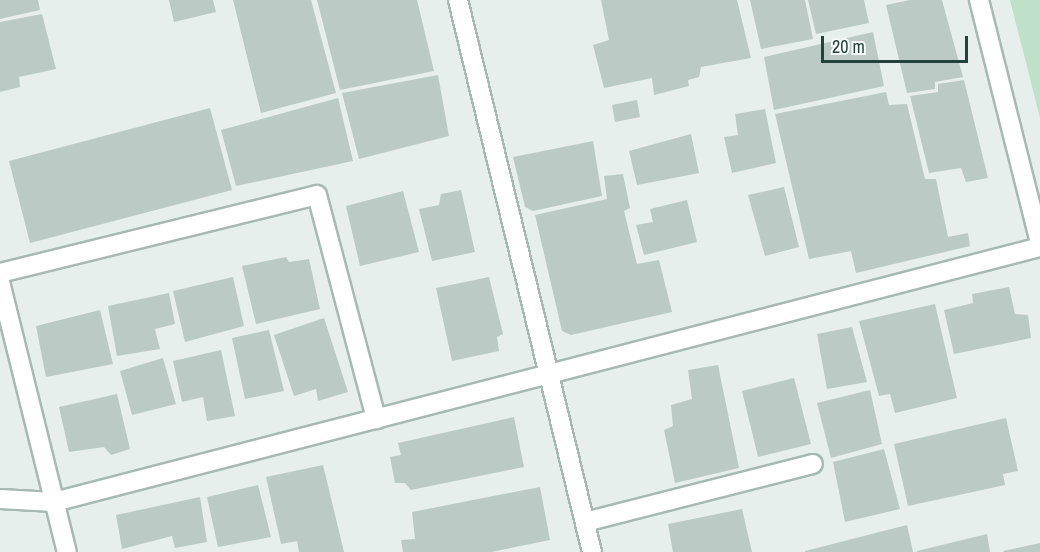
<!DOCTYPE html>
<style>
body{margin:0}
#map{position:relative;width:1040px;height:552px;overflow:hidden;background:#e6efeb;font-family:"Archivo Narrow",sans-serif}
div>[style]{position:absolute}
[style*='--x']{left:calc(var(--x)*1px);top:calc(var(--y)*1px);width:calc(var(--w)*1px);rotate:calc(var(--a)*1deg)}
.green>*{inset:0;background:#bfe0c9}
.building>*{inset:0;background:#bbcac4}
.roads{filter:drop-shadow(2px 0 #a8b8b3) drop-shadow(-2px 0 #a8b8b3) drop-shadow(0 2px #a8b8b3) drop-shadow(0 -2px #a8b8b3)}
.minor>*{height:18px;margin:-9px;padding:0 9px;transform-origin:9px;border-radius:9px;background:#fff}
span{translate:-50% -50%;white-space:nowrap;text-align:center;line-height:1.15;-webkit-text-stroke:5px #f7fbf9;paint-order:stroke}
.scale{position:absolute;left:821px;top:36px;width:147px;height:27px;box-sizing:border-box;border:3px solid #24423b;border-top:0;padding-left:8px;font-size:18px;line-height:21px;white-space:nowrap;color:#24423b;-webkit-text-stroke:4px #f7fbf9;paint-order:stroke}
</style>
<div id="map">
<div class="green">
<div style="clip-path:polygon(1010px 0,1040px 0,1040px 118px)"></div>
</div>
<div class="building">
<div style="clip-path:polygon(0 0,38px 0,40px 10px,0 19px)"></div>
<div style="clip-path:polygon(169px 0,213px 0,216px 12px,174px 22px)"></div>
<div style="clip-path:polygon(233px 0,311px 0,336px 93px,261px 113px)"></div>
<div style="clip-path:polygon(317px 0,417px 0,434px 71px,340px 90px)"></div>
<div style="clip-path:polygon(601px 0,737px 0,751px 58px,701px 67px,699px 77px,688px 80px,689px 86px,654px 95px,652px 78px,604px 88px,593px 45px,609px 40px)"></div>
<div style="clip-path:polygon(750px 0,805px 0,813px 39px,761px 49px)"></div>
<div style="clip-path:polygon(808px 0,864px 0,869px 23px,816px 34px)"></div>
<div style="clip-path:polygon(910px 0,942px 0,963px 77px,935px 82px,935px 89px,907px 93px,886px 5px)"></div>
<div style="clip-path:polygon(42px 14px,56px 69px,19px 77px,20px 87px,0 92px,0 22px)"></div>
<div style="clip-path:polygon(873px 32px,884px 86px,774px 110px,764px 57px)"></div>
<div style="clip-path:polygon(438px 75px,449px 136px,359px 159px,342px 93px)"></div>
<div style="clip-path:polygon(964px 80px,988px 178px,966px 182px,961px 168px,929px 173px,910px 96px,938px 92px,938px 84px)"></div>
<div style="clip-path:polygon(886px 92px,889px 105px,907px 104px,925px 179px,936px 179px,948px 237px,968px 233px,970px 246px,856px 273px,851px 251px,809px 259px,775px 114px)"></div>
<div style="clip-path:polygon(338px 98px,353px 161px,236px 186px,221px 130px)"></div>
<div style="clip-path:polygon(637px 100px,640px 117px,615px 122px,612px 105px)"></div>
<div style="clip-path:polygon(210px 108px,232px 190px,30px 243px,9px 161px)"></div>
<div style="clip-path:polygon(765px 109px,776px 163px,732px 173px,724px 137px,738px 135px,735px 114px)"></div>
<div style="clip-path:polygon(691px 134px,699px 173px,637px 185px,629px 151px)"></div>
<div style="clip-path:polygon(593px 141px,602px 196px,533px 211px,525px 207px,513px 157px)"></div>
<div style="clip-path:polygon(623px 174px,630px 208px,624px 211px,637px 264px,659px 260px,672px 312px,571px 335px,562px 331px,535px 215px,607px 199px,604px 176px)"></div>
<div style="clip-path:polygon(784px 187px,799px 247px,765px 256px,748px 195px)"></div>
<div style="clip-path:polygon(461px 190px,475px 252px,432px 261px,419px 209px,439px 205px,441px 194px)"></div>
<div style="clip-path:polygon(403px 191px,419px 252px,360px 266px,346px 206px)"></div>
<div style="clip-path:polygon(687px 200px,697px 242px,644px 255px,636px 225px,653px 222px,650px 209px)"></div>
<div style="clip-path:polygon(286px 257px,289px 262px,309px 259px,320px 309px,256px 324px,242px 266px)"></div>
<div style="clip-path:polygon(233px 277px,244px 326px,185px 342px,173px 291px)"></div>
<div style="clip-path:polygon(489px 277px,503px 334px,497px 337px,499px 351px,452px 361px,436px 288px)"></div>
<div style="clip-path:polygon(1009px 287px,1015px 314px,1028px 315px,1031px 338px,954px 354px,944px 310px,973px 303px,972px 294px)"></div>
<div style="clip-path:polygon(169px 293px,175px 324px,155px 329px,160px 349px,117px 356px,108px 306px)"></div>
<div style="clip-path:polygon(935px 304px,957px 398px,895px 413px,890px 394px,879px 396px,859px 321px)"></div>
<div style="clip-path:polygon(100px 310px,113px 364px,46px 377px,36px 326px)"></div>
<div style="clip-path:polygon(324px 318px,348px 392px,318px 401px,316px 389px,294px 396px,274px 335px)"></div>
<div style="clip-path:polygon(852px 327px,867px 382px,827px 389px,817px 334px)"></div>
<div style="clip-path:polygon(269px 330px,284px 391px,245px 399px,232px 338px)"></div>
<div style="clip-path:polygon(221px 350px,235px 416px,207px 421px,203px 397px,182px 402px,173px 361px)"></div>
<div style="clip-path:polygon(163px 358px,176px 404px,132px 415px,120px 371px)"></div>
<div style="clip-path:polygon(718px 365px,739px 468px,675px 483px,664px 430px,673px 426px,671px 405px,692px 399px,688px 370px)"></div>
<div style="clip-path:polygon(794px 378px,811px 444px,758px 457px,742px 391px)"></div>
<div style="clip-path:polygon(870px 390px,882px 444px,831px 458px,817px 403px)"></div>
<div style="clip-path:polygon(117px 394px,130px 449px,111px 455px,104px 447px,69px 452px,59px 407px)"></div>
<div style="clip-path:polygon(514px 417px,524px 467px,411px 490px,405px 483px,395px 483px,390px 457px,401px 455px,398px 443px)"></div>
<div style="clip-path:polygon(1006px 418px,1018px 471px,1003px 474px,1005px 485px,908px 506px,894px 444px)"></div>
<div style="clip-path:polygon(884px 449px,900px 509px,845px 522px,833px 462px)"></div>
<div style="clip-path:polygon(323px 465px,344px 552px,299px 552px,297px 541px,281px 544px,266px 477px)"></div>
<div style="clip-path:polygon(258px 485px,271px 537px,218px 547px,207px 497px)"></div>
<div style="clip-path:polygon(540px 487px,550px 540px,491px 552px,403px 552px,401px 540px,415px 539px,412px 512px)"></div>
<div style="clip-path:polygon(200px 497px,207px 542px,175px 548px,172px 536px,122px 549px,116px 515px)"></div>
<div style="clip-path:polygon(742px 509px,752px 552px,673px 552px,668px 524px)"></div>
<div style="clip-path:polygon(907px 525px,913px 552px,805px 552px,805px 551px)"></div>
<div style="clip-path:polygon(987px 534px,990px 552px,917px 552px,917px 551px)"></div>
<div style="clip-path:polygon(1040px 543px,1040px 552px,1004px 552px,1003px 551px)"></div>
</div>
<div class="roads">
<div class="minor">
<div style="--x:458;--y:0;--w:568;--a:76.36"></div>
<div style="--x:979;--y:0;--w:251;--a:75.9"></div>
<div style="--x:0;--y:273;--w:326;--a:-13.8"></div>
<div style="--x:317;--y:195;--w:232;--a:75.2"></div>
<div style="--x:0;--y:282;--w:278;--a:76.1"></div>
<div style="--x:0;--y:499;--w:54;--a:3.2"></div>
<div style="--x:54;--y:502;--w:1018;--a:-14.5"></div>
<div style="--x:585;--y:522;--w:235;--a:-14.3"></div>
</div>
</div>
<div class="scale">20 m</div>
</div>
